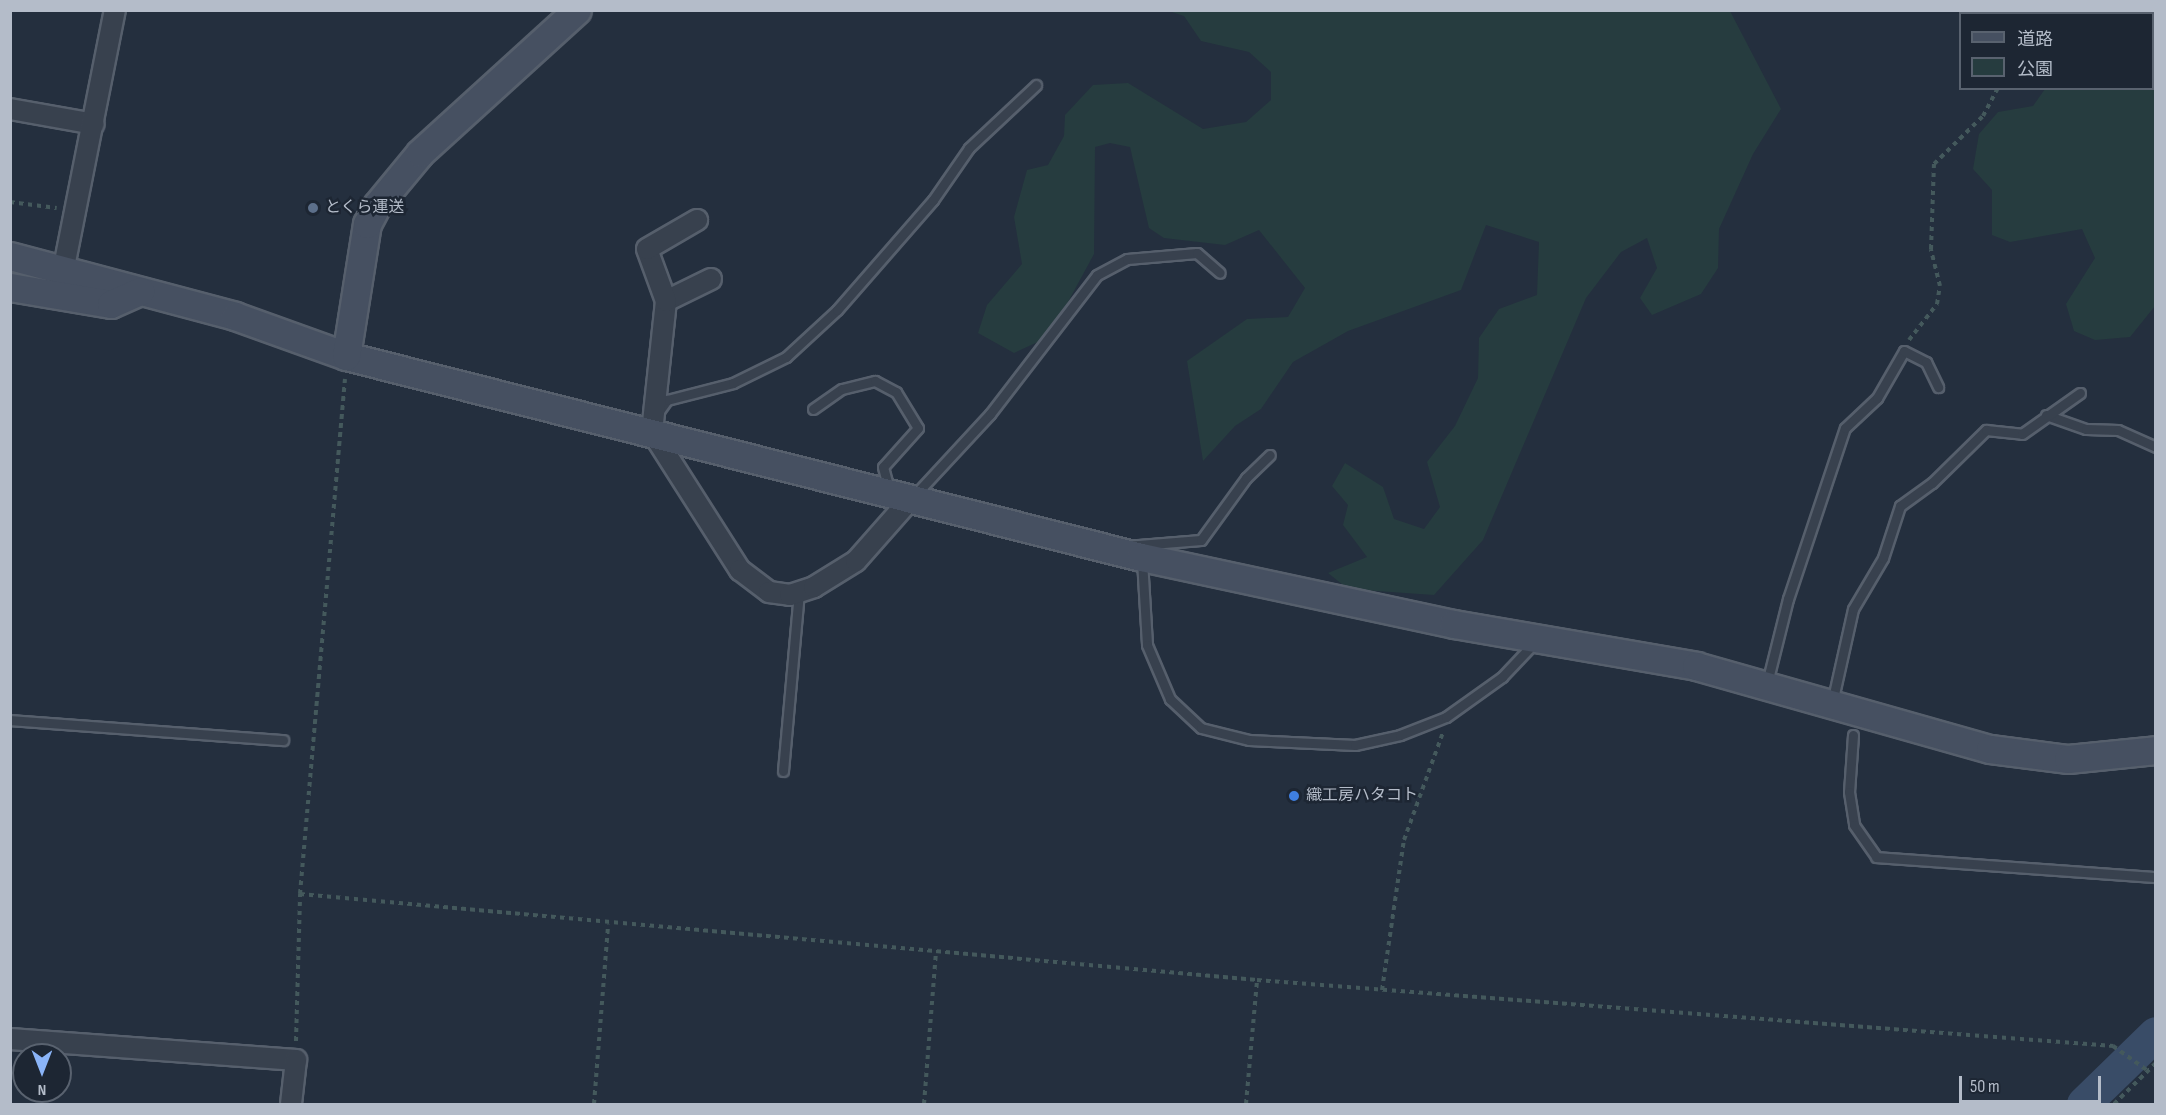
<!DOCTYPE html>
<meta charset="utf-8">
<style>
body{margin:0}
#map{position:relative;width:2166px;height:1115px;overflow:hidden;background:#242f3e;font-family:"Sofia Sans Condensed","Noto Sans JP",sans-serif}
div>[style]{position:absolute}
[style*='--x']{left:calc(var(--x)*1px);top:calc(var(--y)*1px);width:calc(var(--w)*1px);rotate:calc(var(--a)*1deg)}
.green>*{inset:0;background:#263c3f}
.river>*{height:34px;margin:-17px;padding:0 17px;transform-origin:17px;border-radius:17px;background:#394c67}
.path>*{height:4px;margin-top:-2px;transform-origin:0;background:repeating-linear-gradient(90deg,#44595c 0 4.5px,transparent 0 9px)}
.roads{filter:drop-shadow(2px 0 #565f6c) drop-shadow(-2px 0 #565f6c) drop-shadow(0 2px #565f6c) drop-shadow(0 -2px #565f6c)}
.lane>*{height:9px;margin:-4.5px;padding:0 4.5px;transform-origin:4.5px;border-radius:4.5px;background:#38414e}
.street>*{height:20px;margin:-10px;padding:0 10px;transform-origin:10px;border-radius:10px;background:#38414e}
.secondary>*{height:27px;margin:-13.5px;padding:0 13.5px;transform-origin:13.5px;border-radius:13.5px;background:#465061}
.dots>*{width:16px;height:16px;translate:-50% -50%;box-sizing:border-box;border:3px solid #1d2633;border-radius:50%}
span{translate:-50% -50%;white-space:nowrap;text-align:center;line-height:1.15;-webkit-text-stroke:5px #1d2633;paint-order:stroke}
.poi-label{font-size:16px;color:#b4bcc9}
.left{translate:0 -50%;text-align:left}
.frame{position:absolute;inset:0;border:12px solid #b4bcc9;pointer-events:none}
.legend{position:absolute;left:1959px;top:12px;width:195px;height:78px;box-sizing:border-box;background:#1d2633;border:2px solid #59626f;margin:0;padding:8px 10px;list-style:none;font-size:18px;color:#b4bcc9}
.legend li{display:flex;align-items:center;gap:12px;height:30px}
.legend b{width:30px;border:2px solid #59626f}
.north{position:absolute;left:12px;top:1043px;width:60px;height:60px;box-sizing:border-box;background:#1d2633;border:2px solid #59626f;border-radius:50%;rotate:180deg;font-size:16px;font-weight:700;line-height:24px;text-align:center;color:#b4bcc9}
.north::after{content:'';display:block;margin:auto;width:21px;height:27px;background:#8ab4f8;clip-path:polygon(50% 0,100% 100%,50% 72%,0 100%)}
.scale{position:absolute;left:1959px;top:1076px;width:142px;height:27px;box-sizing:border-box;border:3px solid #b4bcc9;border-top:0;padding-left:8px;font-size:18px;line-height:21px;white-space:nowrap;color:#b4bcc9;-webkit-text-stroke:4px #1d2633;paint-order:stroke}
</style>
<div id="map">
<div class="green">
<div style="clip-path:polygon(1169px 11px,1730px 11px,1781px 109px,1753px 154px,1719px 229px,1718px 268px,1701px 294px,1652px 315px,1640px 298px,1657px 268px,1647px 238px,1621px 252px,1586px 298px,1483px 540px,1434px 595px,1348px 589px,1328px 573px,1367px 557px,1343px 525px,1348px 505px,1332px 486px,1345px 463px,1383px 487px,1394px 519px,1424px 529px,1440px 507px,1427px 462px,1455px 426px,1478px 378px,1479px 338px,1499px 309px,1537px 295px,1539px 242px,1486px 225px,1461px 290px,1348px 331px,1293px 362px,1261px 409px,1235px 426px,1203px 461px,1187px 361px,1247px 319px,1288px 317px,1305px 288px,1259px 230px,1225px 245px,1164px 238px,1149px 228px,1130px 147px,1110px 143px,1095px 147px,1094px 254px,1062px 313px,1040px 341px,1014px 353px,978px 333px,987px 305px,1022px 264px,1014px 217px,1027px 170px,1048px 165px,1064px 136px,1065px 115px,1093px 85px,1128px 83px,1203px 129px,1246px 122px,1271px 100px,1271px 72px,1249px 52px,1201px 41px,1184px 16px)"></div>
<div style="clip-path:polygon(2065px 11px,2155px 11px,2155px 306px,2130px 337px,2095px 340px,2074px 331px,2066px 304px,2095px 258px,2082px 229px,2010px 242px,1992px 235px,1992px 190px,1973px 169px,1979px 134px,1998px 112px,2033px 106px,2045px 89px,2152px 88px,2152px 14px)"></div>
</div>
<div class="river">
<div style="--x:2084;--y:1104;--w:100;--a:-44.2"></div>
</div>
<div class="path">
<div style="--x:10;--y:202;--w:47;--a:7.3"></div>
<div style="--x:1909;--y:340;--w:46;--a:-52.1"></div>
<div style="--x:1937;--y:304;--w:18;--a:-81"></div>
<div style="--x:1940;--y:286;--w:38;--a:-104"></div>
<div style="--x:1931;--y:249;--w:85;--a:-88"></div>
<div style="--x:1934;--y:164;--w:69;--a:-44.4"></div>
<div style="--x:1983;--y:116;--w:32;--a:-62"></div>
<div style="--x:300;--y:894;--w:961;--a:5.14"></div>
<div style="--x:1257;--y:980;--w:859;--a:4.41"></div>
<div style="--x:2113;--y:1046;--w:43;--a:35.5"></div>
<div style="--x:1382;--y:990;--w:152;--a:-81.7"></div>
<div style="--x:1404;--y:840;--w:115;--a:-70.1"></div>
<div style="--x:296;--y:1041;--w:147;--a:-88.4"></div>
<div style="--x:300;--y:894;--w:517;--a:-85.01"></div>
<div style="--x:594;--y:1104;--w:180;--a:-85.5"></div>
<div style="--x:924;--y:1104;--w:153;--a:-85.5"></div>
<div style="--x:1246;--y:1104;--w:124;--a:-84.9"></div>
<div style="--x:2114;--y:1104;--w:59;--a:-44.3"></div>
</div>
<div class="roads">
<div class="lane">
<div style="--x:813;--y:409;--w:35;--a:-35"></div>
<div style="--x:842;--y:389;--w:34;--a:-14"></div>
<div style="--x:875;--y:381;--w:24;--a:28"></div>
<div style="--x:896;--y:392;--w:42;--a:58.6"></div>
<div style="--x:918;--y:428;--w:52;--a:131.9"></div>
<div style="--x:883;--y:467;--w:23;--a:75"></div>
<div style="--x:659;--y:411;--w:14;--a:-54"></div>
<div style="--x:667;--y:400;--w:68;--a:-14.4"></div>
<div style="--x:733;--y:383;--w:59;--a:-26.1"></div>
<div style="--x:786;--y:357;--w:69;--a:-42.7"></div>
<div style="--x:837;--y:310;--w:146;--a:-48.9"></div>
<div style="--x:933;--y:200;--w:63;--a:-55.3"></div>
<div style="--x:969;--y:148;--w:92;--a:-43.2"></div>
<div style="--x:2046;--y:415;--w:42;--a:19.3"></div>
<div style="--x:2086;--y:429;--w:32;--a:2"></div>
<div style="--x:2118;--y:430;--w:42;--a:24.1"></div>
<div style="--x:914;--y:496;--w:112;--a:-47.2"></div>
<div style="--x:990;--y:414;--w:175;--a:-52.4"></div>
<div style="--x:1097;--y:275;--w:34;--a:-28"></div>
<div style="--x:1127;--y:259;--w:70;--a:-4.9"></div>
<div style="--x:1197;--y:253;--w:30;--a:41"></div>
<div style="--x:1126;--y:546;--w:75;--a:-4.6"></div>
<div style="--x:1201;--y:540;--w:77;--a:-54"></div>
<div style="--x:1246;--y:478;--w:33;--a:-44"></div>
<div style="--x:1142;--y:560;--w:85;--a:86.6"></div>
<div style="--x:1147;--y:645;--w:59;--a:66.9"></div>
<div style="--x:1170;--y:699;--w:42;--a:43.1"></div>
<div style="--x:1201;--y:728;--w:49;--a:14"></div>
<div style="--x:1249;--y:740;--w:106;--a:2.7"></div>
<div style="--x:1355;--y:745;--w:46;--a:-12.5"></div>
<div style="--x:1400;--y:735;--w:49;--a:-21.4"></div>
<div style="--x:1446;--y:717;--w:69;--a:-35.5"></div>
<div style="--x:1502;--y:677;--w:50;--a:-46.6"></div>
<div style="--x:1767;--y:683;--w:87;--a:-76"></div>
<div style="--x:1788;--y:599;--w:180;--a:-71.6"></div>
<div style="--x:1845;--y:428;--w:44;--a:-43.2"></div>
<div style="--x:1877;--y:398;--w:54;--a:-60.1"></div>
<div style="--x:1904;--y:351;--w:25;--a:27"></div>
<div style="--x:1926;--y:362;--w:28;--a:64"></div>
<div style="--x:1832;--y:703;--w:96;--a:-77.4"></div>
<div style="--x:1853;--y:609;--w:59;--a:-59.5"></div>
<div style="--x:1883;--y:558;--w:55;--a:-71.9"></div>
<div style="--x:1900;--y:506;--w:39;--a:-36"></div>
<div style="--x:1932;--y:483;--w:76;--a:-44.5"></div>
<div style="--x:1986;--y:430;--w:36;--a:6"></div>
<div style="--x:2022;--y:434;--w:71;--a:-35.3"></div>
<div style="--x:10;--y:720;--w:274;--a:4.2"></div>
<div style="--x:1853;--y:735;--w:57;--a:94"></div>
<div style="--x:1849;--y:792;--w:33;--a:81"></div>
<div style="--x:1854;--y:825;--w:39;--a:55"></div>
<div style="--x:1876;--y:857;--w:281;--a:4.1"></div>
<div style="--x:783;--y:771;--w:180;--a:-84.9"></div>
</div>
<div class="street">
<div style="--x:10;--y:109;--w:85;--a:10.1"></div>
<div style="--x:63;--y:272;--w:267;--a:-78.8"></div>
<div style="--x:711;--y:279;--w:50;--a:153.9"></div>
<div style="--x:666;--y:301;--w:132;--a:96.1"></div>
<div style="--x:652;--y:432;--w:164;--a:57.5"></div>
<div style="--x:740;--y:570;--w:36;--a:37"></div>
<div style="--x:769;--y:592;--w:21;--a:8"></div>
<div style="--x:790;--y:595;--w:25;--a:-18"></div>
<div style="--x:814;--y:587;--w:49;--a:-31.8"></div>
<div style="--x:856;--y:561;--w:79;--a:-48.6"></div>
<div style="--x:666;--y:301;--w:55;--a:-110.1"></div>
<div style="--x:647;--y:249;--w:58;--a:-30.1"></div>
<div style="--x:10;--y:1039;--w:287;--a:4.2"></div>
<div style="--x:296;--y:1060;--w:44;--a:96.5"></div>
</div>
<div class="secondary">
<div style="--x:10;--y:256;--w:233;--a:14.9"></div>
<div style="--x:235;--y:316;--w:118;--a:19.8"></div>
<div style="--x:346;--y:356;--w:820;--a:14.19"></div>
<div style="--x:1141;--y:557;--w:320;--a:12.1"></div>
<div style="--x:1454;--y:624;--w:246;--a:9.8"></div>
<div style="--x:1696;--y:666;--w:305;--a:15.8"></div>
<div style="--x:1990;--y:749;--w:79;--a:7.3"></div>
<div style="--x:2068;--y:759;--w:88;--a:-5.8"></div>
<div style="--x:10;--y:287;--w:102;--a:9.6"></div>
<div style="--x:111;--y:304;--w:32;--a:-24"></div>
<div style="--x:346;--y:356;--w:134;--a:-81"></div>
<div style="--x:367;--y:224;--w:21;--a:-62"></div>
<div style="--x:377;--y:205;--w:67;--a:-50.4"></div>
<div style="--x:420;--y:153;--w:212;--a:-42.3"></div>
</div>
</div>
<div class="dots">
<div style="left:313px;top:208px;background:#5c6f8a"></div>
<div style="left:1294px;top:796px;background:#3f7fe0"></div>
</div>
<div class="poi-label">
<span class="left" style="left:325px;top:208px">とくら運送</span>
<span class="left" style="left:1306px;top:796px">織工房ハタコト</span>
</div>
<div class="frame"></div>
<ul class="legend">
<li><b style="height:8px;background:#465061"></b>道路</li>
<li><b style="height:16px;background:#263c3f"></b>公園</li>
</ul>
<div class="north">N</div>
<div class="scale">50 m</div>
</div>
